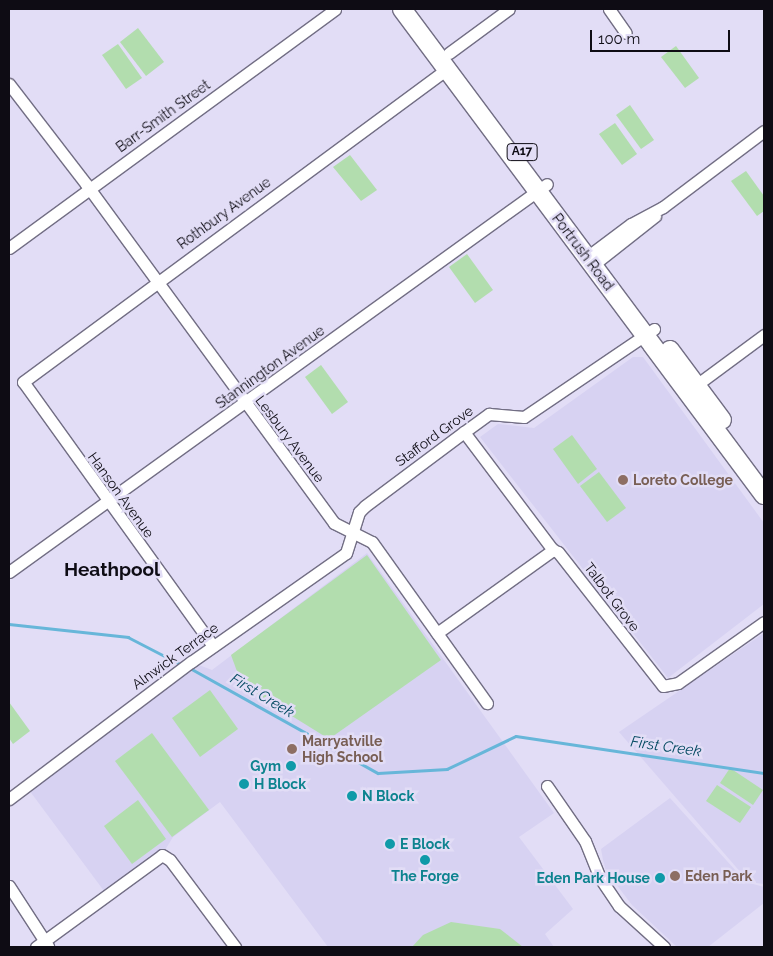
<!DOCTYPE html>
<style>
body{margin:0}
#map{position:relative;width:773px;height:956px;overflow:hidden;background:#e2ddf6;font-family:Raleway,sans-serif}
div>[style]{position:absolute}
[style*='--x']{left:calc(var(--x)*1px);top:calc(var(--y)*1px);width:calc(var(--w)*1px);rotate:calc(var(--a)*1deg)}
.built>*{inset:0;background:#d7d2f2}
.green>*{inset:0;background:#b2ddae}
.stream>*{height:2.5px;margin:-1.25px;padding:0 1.25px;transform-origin:1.25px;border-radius:1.25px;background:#67b6d9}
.roads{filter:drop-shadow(1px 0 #726e84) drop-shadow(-1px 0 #726e84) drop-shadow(0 1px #726e84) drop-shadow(0 -1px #726e84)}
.minor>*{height:11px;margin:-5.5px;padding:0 5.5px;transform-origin:5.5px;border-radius:5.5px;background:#fff}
.highway>*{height:18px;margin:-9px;padding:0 9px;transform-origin:9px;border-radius:9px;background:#fff}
.dots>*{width:14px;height:14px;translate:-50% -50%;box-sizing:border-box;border:2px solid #e2ddf6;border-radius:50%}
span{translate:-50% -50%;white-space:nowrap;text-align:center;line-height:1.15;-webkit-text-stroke:5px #e2ddf6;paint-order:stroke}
.shield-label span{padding:1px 4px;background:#e2ddf6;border:1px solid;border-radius:4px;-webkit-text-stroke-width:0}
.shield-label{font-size:12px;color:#0e0c14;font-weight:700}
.street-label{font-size:14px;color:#0e0c14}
.education-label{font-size:14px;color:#785e54;font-weight:700}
.left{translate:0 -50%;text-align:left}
.culture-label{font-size:14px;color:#0d838f;font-weight:700}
.right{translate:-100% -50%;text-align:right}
.water-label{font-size:15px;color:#034961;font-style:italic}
.district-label{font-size:19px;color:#0e0c14;font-weight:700}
.frame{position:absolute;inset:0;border:10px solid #0e0c14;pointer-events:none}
.scale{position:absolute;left:590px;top:30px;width:140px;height:22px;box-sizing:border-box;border:2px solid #0e0c14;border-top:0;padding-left:6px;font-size:15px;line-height:18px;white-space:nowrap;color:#0e0c14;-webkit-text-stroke:4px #e2ddf6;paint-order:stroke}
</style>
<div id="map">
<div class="built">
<div style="clip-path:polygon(633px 357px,643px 357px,764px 523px,764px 604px,668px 678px,480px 437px,498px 424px,534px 428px)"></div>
<div style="clip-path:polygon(367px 553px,554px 813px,519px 837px,573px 909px,545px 934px,554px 947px,328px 947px,220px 802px,173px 837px,162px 855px,107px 895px,26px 786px,191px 662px,212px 670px)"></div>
<div style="clip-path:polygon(764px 633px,764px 884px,749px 882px,619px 732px)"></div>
<div style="clip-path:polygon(670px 798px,746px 882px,764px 887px,764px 903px,708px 947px,677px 947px,632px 905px,606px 871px,603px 860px,601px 849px)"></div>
</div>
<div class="green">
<div style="clip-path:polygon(138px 28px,164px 62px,146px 76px,120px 42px)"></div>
<div style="clip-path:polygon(118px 44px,142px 78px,126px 89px,102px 55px)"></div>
<div style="clip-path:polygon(676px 46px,699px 78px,685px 88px,661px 57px)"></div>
<div style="clip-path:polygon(630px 105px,654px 140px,641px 149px,616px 115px)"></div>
<div style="clip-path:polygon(615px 123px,637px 154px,622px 165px,599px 134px)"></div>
<div style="clip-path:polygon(350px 155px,377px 190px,361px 201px,333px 167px)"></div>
<div style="clip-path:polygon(746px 171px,764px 196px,764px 211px,757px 216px,731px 181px)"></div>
<div style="clip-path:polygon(467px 254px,493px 290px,475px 303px,449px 267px)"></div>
<div style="clip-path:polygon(321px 365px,348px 402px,332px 414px,305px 377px)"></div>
<div style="clip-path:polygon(572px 435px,597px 469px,578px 484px,553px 449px)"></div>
<div style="clip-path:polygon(599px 472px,626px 508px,607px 522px,580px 486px)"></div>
<div style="clip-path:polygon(367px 555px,441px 660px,329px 739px,242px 685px,231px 655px)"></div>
<div style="clip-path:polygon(210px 690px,238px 729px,200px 757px,172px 718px)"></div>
<div style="clip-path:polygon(9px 702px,30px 731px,13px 744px,9px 738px)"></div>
<div style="clip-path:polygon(152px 733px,209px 810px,172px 837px,115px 761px)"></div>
<div style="clip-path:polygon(730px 768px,763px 790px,753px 805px,720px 783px)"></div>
<div style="clip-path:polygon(717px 785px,751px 807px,740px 823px,706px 801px)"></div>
<div style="clip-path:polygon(138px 800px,166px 839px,132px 864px,104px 826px)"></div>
<div style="clip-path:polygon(451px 922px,500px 929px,523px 947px,412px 947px,423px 935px)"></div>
</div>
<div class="stream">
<div style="--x:9;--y:624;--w:120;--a:6.2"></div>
<div style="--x:128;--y:637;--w:61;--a:27.4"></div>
<div style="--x:190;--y:668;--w:215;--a:29.2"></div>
<div style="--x:378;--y:773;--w:69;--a:-3.3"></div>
<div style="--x:447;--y:769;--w:76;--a:-25.6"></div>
<div style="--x:516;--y:736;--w:251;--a:8.5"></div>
</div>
<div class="roads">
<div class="minor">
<div style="--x:609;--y:9;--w:29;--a:55"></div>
<div style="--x:449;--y:53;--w:74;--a:-36.3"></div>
<div style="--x:9;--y:84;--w:126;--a:52.4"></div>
<div style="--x:86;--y:184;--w:420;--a:53.8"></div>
<div style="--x:334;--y:523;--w:42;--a:26.6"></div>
<div style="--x:372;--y:542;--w:198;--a:54.5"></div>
<div style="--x:9;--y:248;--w:404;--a:-36.2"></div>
<div style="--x:587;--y:257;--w:55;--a:-36.9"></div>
<div style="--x:631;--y:224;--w:36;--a:-28"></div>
<div style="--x:663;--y:207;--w:126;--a:-37"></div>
<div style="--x:593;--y:265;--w:79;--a:-38.3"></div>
<div style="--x:691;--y:389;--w:91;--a:-36.5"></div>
<div style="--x:464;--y:432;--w:148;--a:53"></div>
<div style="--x:553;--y:550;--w:5;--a:22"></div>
<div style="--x:558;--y:552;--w:170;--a:51.9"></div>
<div style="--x:663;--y:686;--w:15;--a:-11"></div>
<div style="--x:678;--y:683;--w:105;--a:-35.3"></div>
<div style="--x:9;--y:572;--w:663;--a:-35.8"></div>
<div style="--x:437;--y:633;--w:143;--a:-35.6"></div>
<div style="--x:213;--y:646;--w:325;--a:-125.7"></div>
<div style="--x:23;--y:382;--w:527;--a:-36.44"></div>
<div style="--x:547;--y:786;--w:67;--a:55.4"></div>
<div style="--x:585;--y:841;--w:40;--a:68"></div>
<div style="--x:600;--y:878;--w:34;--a:56"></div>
<div style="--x:619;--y:906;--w:61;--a:42.3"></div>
<div style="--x:9;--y:799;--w:228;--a:-37"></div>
<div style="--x:191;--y:662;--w:189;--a:-35.1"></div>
<div style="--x:346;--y:553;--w:43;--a:-72.4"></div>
<div style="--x:359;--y:512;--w:8;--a:-45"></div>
<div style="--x:365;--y:506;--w:124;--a:-36.8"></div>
<div style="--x:464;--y:432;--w:31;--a:-36"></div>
<div style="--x:489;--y:414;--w:35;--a:5"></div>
<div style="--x:524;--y:417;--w:157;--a:-34.1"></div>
<div style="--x:9;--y:886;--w:72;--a:57"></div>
<div style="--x:36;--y:947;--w:156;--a:-36.1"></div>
<div style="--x:162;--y:855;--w:9;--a:32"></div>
<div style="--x:170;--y:860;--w:109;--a:53.2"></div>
</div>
<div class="highway">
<div style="--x:402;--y:9;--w:606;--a:53.32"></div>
<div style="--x:670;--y:350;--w:87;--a:53.4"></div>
</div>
</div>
<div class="dots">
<div style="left:623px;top:480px;background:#8d6e63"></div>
<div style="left:292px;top:749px;background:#8d6e63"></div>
<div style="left:291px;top:766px;background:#0f9aa8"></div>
<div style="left:244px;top:784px;background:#0f9aa8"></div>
<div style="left:352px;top:796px;background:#0f9aa8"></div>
<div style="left:390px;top:844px;background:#0f9aa8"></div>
<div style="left:425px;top:860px;background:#0f9aa8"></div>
<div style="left:675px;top:876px;background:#8d6e63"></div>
<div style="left:660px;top:878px;background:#0f9aa8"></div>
</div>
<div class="shield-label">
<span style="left:522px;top:152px">A17</span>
</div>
<div class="street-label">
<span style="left:163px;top:116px;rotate:-36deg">Barr-Smith Street</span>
<span style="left:224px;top:213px;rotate:-36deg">Rothbury Avenue</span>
<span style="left:583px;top:252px;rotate:53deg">Portrush Road</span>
<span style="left:270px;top:367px;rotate:-36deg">Stannington Avenue</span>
<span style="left:434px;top:436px;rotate:-36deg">Stafford Grove</span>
<span style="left:290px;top:439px;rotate:53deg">Lesbury Avenue</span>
<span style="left:121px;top:495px;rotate:54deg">Hanson Avenue</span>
<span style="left:612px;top:597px;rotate:53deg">Talbot Grove</span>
<span style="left:175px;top:656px;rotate:-36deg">Alnwick Terrace</span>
</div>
<div class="education-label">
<span class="left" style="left:633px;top:480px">Loreto College</span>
<span class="left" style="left:302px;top:749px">Marryatville<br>High School</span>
<span class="left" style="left:685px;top:876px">Eden Park</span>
</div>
<div class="culture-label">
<span class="right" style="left:281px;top:766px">Gym</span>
<span class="left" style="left:254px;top:784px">H Block</span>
<span class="left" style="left:362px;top:796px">N Block</span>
<span class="left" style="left:400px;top:844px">E Block</span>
<span style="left:425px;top:876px">The Forge</span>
<span class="right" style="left:650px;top:878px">Eden Park House</span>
</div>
<div class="water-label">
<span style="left:262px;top:696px;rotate:31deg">First Creek</span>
<span style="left:666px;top:747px;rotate:8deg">First Creek</span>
</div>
<div class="district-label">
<span style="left:112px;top:570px">Heathpool</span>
</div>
<div class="frame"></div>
<div class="scale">100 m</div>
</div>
